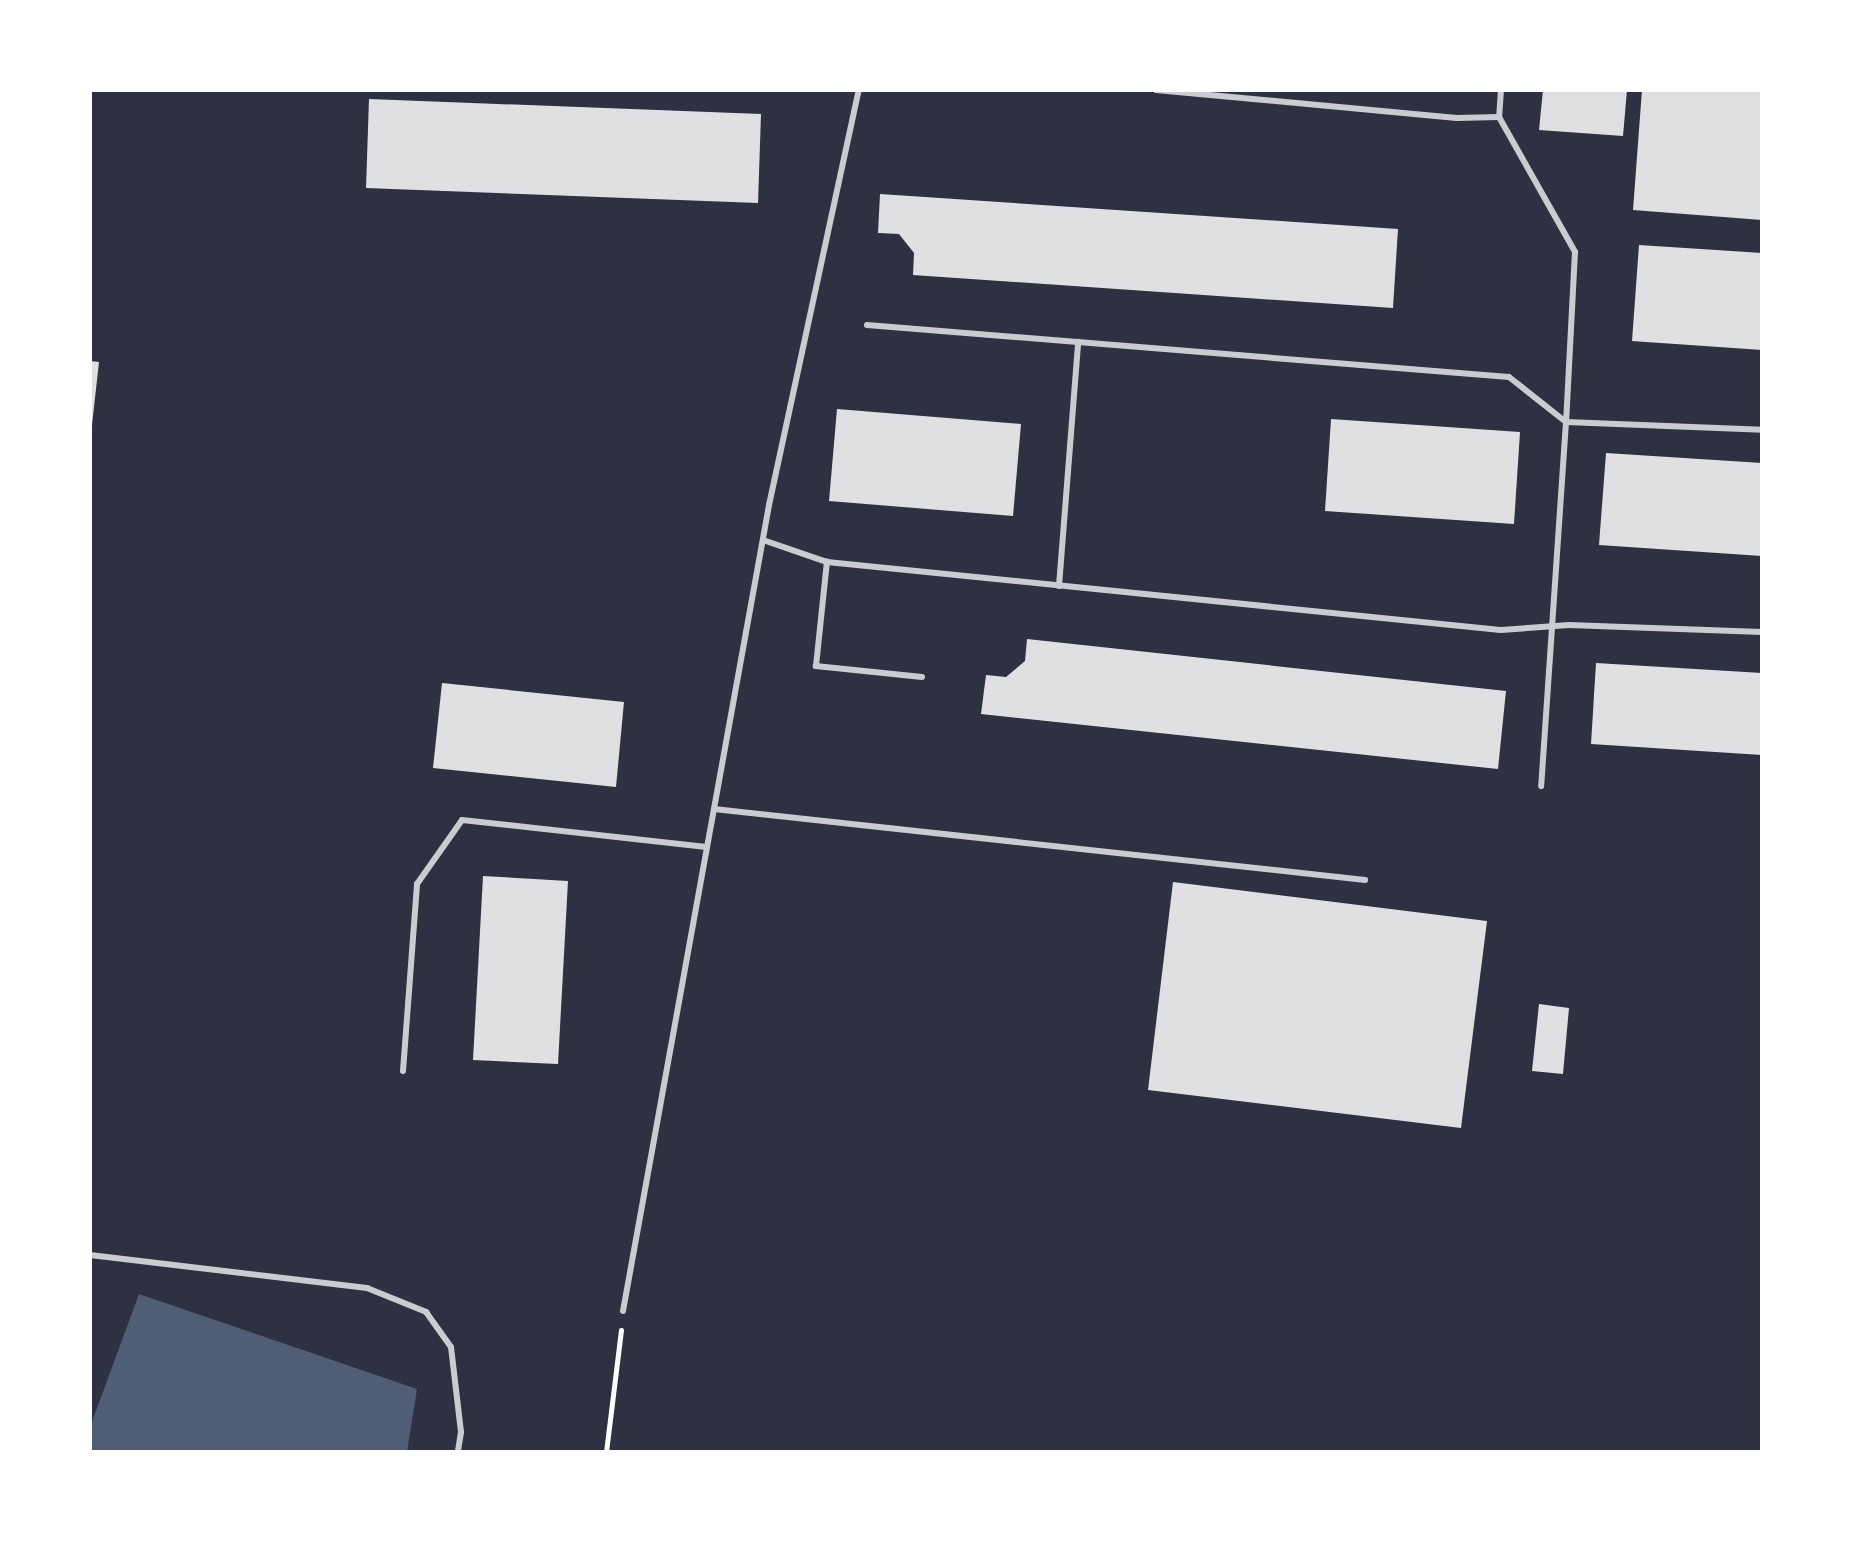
<!DOCTYPE html>
<style>
body{margin:0}
#map{position:relative;width:1852px;height:1542px;overflow:hidden;background:#2d3142;font-family:Commissioner,sans-serif}
div>[style]{position:absolute}
[style*='--x']{left:calc(var(--x)*1px);top:calc(var(--y)*1px);width:calc(var(--w)*1px);rotate:calc(var(--a)*1deg)}
.water>*{inset:0;background:#4f5d75}
.building>*{inset:0;background:#e0e0e3}
.path>*{height:5px;margin:-2.5px;padding:0 2.5px;transform-origin:2.5px;border-radius:2.5px;background:#fff}
.service>*{height:6px;margin:-3px;padding:0 3px;transform-origin:3px;border-radius:3px;background:#caccd0}
span{translate:-50% -50%;white-space:nowrap;text-align:center;line-height:1.15;-webkit-text-stroke:7px #fff;paint-order:stroke}
.frame{position:absolute;inset:0;border:92px solid #fff;pointer-events:none}
</style>
<div id="map">
<div class="water">
<div style="clip-path:polygon(139px 1294px,417px 1389px,407px 1452px,90px 1452px,90px 1427px)"></div>
</div>
<div class="building">
<div style="clip-path:polygon(1543px 90px,1627px 90px,1623px 136px,1539px 130px)"></div>
<div style="clip-path:polygon(1642px 90px,1762px 90px,1762px 220px,1633px 210px)"></div>
<div style="clip-path:polygon(369px 99px,761px 114px,758px 203px,366px 188px)"></div>
<div style="clip-path:polygon(880px 194px,1398px 229px,1393px 308px,913px 275px,914px 253px,899px 234px,878px 233px)"></div>
<div style="clip-path:polygon(1639px 245px,1762px 253px,1762px 350px,1632px 341px)"></div>
<div style="clip-path:polygon(90px 361px,99px 362px,92px 425px,90px 425px)"></div>
<div style="clip-path:polygon(837px 409px,1021px 424px,1013px 516px,829px 501px)"></div>
<div style="clip-path:polygon(1331px 419px,1520px 432px,1514px 524px,1325px 511px)"></div>
<div style="clip-path:polygon(1606px 453px,1762px 463px,1762px 556px,1599px 545px)"></div>
<div style="clip-path:polygon(1027px 639px,1506px 691px,1498px 769px,981px 714px,986px 675px,1006px 677px,1025px 661px)"></div>
<div style="clip-path:polygon(1596px 663px,1762px 673px,1762px 755px,1591px 744px)"></div>
<div style="clip-path:polygon(442px 683px,624px 702px,616px 787px,433px 768px)"></div>
<div style="clip-path:polygon(483px 876px,568px 881px,558px 1064px,473px 1060px)"></div>
<div style="clip-path:polygon(1173px 882px,1487px 921px,1461px 1128px,1148px 1090px)"></div>
<div style="clip-path:polygon(1539px 1004px,1569px 1008px,1563px 1074px,1532px 1071px)"></div>
</div>
<div class="path">
<div style="--x:606;--y:1452;--w:123;--a:-83"></div>
</div>
<div class="service">
<div style="--x:1156;--y:90;--w:302;--a:5.3"></div>
<div style="--x:1457;--y:118;--w:42;--a:-1.4"></div>
<div style="--x:1501;--y:90;--w:27;--a:94"></div>
<div style="--x:1499;--y:117;--w:155;--a:60.6"></div>
<div style="--x:1575;--y:252;--w:170;--a:93"></div>
<div style="--x:1566;--y:422;--w:196;--a:2.3"></div>
<div style="--x:867;--y:325;--w:644;--a:4.63"></div>
<div style="--x:1509;--y:377;--w:73;--a:38.3"></div>
<div style="--x:1566;--y:422;--w:365;--a:93.9"></div>
<div style="--x:763;--y:540;--w:68;--a:19"></div>
<div style="--x:1059;--y:586;--w:245;--a:-85.5"></div>
<div style="--x:922;--y:677;--w:107;--a:-174.1"></div>
<div style="--x:816;--y:666;--w:105;--a:-84"></div>
<div style="--x:827;--y:562;--w:677;--a:5.76"></div>
<div style="--x:1501;--y:630;--w:68;--a:-4.2"></div>
<div style="--x:1569;--y:625;--w:193;--a:2.1"></div>
<div style="--x:714;--y:809;--w:655;--a:6.22"></div>
<div style="--x:403;--y:1071;--w:188;--a:-85.7"></div>
<div style="--x:417;--y:884;--w:78;--a:-54.9"></div>
<div style="--x:462;--y:820;--w:246;--a:6.3"></div>
<div style="--x:90;--y:1255;--w:279;--a:6.8"></div>
<div style="--x:367;--y:1288;--w:64;--a:22.1"></div>
<div style="--x:426;--y:1312;--w:43;--a:54.5"></div>
<div style="--x:451;--y:1347;--w:86;--a:83.3"></div>
<div style="--x:461;--y:1432;--w:20;--a:99"></div>
<div style="--x:623;--y:1311;--w:819;--a:-79.73"></div>
<div style="--x:769;--y:505;--w:425;--a:-77.8"></div>
</div>
<div class="frame"></div>
</div>
